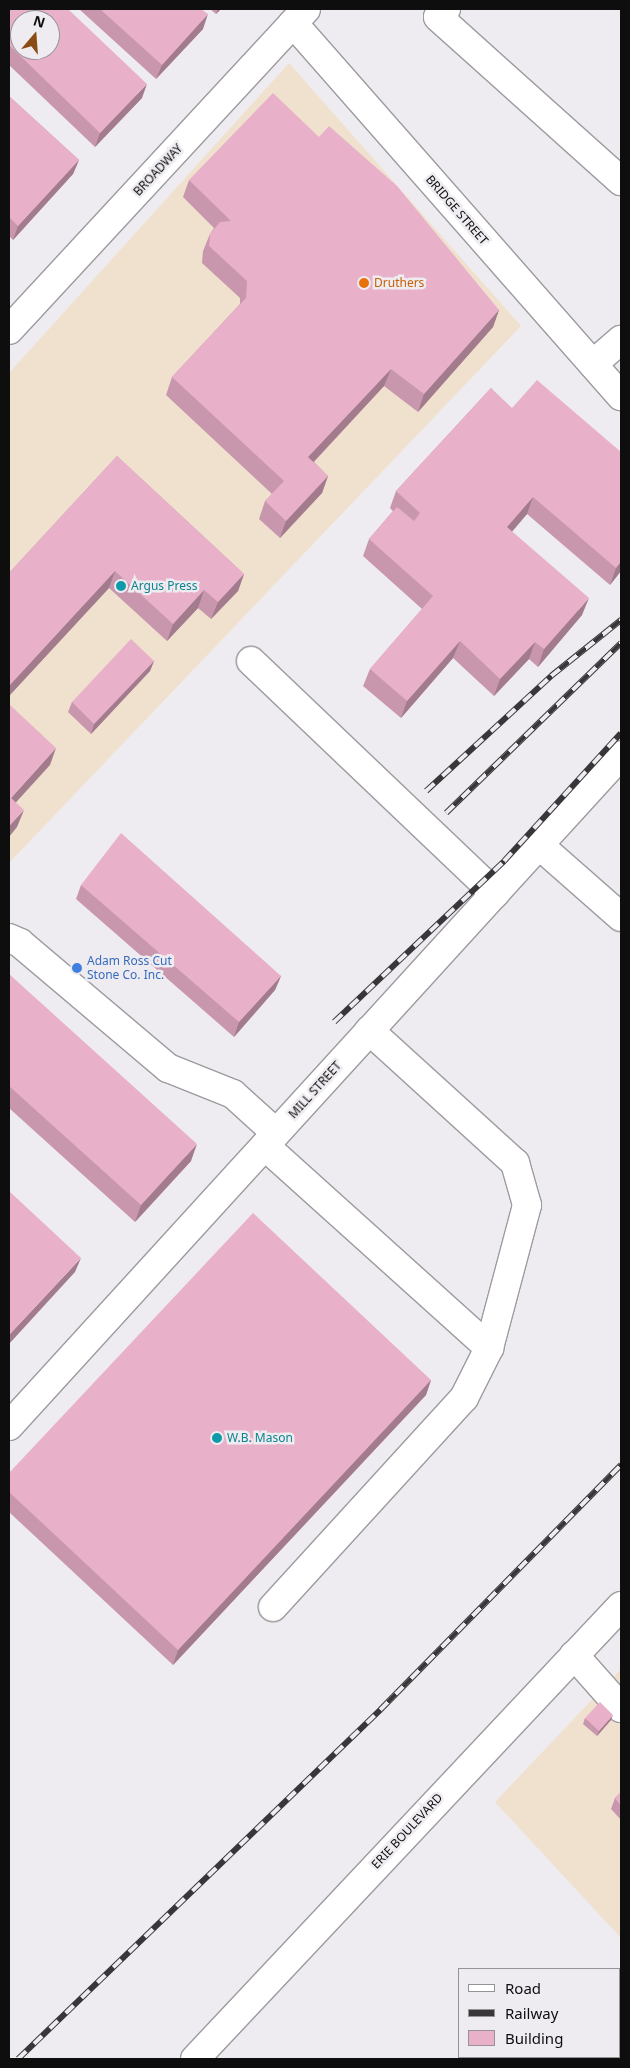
<!DOCTYPE html>
<style>
body{margin:0}
#map{position:relative;width:630px;height:2068px;overflow:hidden;background:#efecf1;font-family:"Noto Sans",sans-serif}
div>[style]{position:absolute}
[style*='--x']{left:calc(var(--x)*1px);top:calc(var(--y)*1px);width:calc(var(--w)*1px);rotate:calc(var(--a)*1deg)}
.commercial>*{inset:0;background:#efe1ce}
.roads{filter:drop-shadow(1px 0 #9d9b9f) drop-shadow(-1px 0 #9d9b9f) drop-shadow(0 1px #9d9b9f) drop-shadow(0 -1px #9d9b9f)}
.minor>*{height:28px;margin:-14px;padding:0 14px;transform-origin:14px;border-radius:14px;background:#fff}
.rail>*{height:5.5px;margin-top:-2.75px;transform-origin:0;background:repeating-linear-gradient(90deg,#efecf1 0 11px,#383638 0 22px);box-sizing:border-box;border-block:1px solid #383638}
.wall>*{inset:0;background:#c897ad}
.shaded-wall>*{inset:0;background:#a27b8d}
.building>*{inset:0;background:#e8b0c9}
.dots>*{width:14px;height:14px;translate:-50% -50%;box-sizing:border-box;border:2px solid #efecf1;border-radius:50%}
span{translate:-50% -50%;white-space:nowrap;text-align:center;line-height:1.15;-webkit-text-stroke:5px #efecf1;paint-order:stroke}
.street-label{font-size:12px;color:#0f0e0f}
.food-label{font-size:12px;color:#c56008}
.left{translate:0 -50%;text-align:left}
.culture-label{font-size:12px;color:#0d838f}
.shop-label{font-size:12px;color:#366cbe}
.frame{position:absolute;inset:0;border:10px solid #0f0e0f;pointer-events:none}
.legend{position:absolute;left:458px;top:1968px;width:162px;height:90px;box-sizing:border-box;background:#efecf1;border:1px solid #959397;margin:0;padding:6px 9px;list-style:none;font-size:15px;color:#0f0e0f}
.legend li{display:flex;align-items:center;gap:10px;height:25px}
.legend b{width:25px;border:1px solid #959397}
.north{position:absolute;left:10px;top:10px;width:50px;height:50px;box-sizing:border-box;background:#efecf1;border:1px solid #959397;border-radius:50%;rotate:18deg;font-size:14px;font-weight:700;line-height:20px;text-align:center;color:#0f0e0f}
.north::after{content:'';display:block;margin:auto;width:18px;height:22px;background:#8b4b14;clip-path:polygon(50% 0,100% 100%,50% 72%,0 100%)}
</style>
<div id="map">
<div class="commercial">
<div style="clip-path:polygon(289px 63px,521px 326px,9px 863px,9px 373px)"></div>
<div style="clip-path:polygon(621px 1669px,621px 1938px,495px 1802px)"></div>
</div>
<div class="roads">
<div class="minor">
<div style="--x:446;--y:9;--w:11;--a:135"></div>
<div style="--x:438;--y:17;--w:246;--a:41.9"></div>
<div style="--x:293;--y:23;--w:497;--a:48.7"></div>
<div style="--x:9;--y:330;--w:437;--a:-47.2"></div>
<div style="--x:593;--y:364;--w:37;--a:-41"></div>
<div style="--x:251;--y:661;--w:337;--a:43.6"></div>
<div style="--x:539;--y:845;--w:109;--a:41.3"></div>
<div style="--x:9;--y:938;--w:12;--a:24"></div>
<div style="--x:20;--y:943;--w:194;--a:40.2"></div>
<div style="--x:168;--y:1068;--w:70;--a:21.8"></div>
<div style="--x:233;--y:1094;--w:58;--a:42.2"></div>
<div style="--x:265;--y:1146;--w:302;--a:42"></div>
<div style="--x:9;--y:1426;--w:908;--a:-47.63"></div>
<div style="--x:273;--y:1607;--w:283;--a:-47.6"></div>
<div style="--x:464;--y:1398;--w:56;--a:-63.4"></div>
<div style="--x:489;--y:1348;--w:148;--a:-75.1"></div>
<div style="--x:527;--y:1205;--w:44;--a:-105.9"></div>
<div style="--x:515;--y:1163;--w:197;--a:-137.7"></div>
<div style="--x:574;--y:1655;--w:71;--a:48.4"></div>
<div style="--x:195;--y:2059;--w:622;--a:-46.76"></div>
</div>
</div>
<div class="rail">
<div style="--x:426;--y:791;--w:170;--a:-42.6"></div>
<div style="--x:551;--y:676;--w:90;--a:-38.7"></div>
<div style="--x:446;--y:813;--w:244;--a:-44.2"></div>
<div style="--x:334;--y:1022;--w:234;--a:-43.4"></div>
<div style="--x:504;--y:861;--w:173;--a:-47.6"></div>
<div style="--x:18;--y:2059;--w:503;--a:-43.95"></div>
<div style="--x:380;--y:1710;--w:344;--a:-45.5"></div>
</div>
<div class="wall">
<div style="clip-path:polygon(9px 9px,142px 98px,95px 147px,9px 65px)"></div>
<div style="clip-path:polygon(79px 9px,201px 9px,203px 29px,156px 79px)"></div>
<div style="clip-path:polygon(210px 9px,221px 9px,216px 14px)"></div>
<div style="clip-path:polygon(9px 96px,79px 160px,73px 174px,13px 240px,9px 236px)"></div>
<div style="clip-path:polygon(189px 180px,499px 310px,493px 327px,418px 412px,384px 386px,314px 462px,328px 476px,322px 493px,280px 538px,259px 519px,265px 501px,272px 494px,166px 395px,172px 377px,240px 304px,240px 298px,202px 263px,203px 251px,210px 234px,214px 228px,183px 197px)"></div>
<div style="clip-path:polygon(491px 388px,621px 571px,610px 585px,527px 514px,512px 532px,582px 615px,538px 667px,529px 659px,494px 696px,453px 658px,401px 718px,363px 686px,370px 669px,422px 609px,363px 556px,369px 539px,393px 511px,390px 508px,396px 491px)"></div>
<div style="clip-path:polygon(117px 456px,244px 574px,238px 591px,211px 619px,198px 608px,167px 641px,109px 588px,9px 696px,9px 573px)"></div>
<div style="clip-path:polygon(154px 661px,150px 671px,91px 734px,68px 712px,72px 702px)"></div>
<div style="clip-path:polygon(81px 885px,281px 976px,275px 990px,234px 1037px,76px 899px)"></div>
<div style="clip-path:polygon(9px 974px,191px 1161px,135px 1222px,9px 1108px)"></div>
<div style="clip-path:polygon(431px 1380px,426px 1395px,173px 1665px,9px 1512px,9px 1473px)"></div>
<div style="clip-path:polygon(585px 1718px,611px 1720px,597px 1736px,583px 1724px)"></div>
<div style="clip-path:polygon(621px 1792px,621px 1820px,611px 1809px,615px 1798px)"></div>
</div>
<div class="shaded-wall">
<div style="clip-path:polygon(218px 9px,221px 9px,216px 14px)"></div>
<div style="clip-path:polygon(208px 14px,203px 29px,156px 79px,162px 65px)"></div>
<div style="clip-path:polygon(147px 84px,142px 98px,95px 147px,100px 133px)"></div>
<div style="clip-path:polygon(79px 160px,73px 174px,13px 240px,18px 226px)"></div>
<div style="clip-path:polygon(499px 310px,493px 327px,418px 412px,424px 394px)"></div>
<div style="clip-path:polygon(391px 369px,384px 386px,302px 474px,308px 457px)"></div>
<div style="clip-path:polygon(328px 476px,322px 493px,280px 538px,286px 521px)"></div>
<div style="clip-path:polygon(533px 497px,527px 514px,500px 545px,507px 527px)"></div>
<div style="clip-path:polygon(621px 561px,621px 571px,610px 585px,616px 568px)"></div>
<div style="clip-path:polygon(115px 571px,109px 588px,9px 696px,9px 686px)"></div>
<div style="clip-path:polygon(244px 574px,238px 591px,211px 619px,218px 602px)"></div>
<div style="clip-path:polygon(204px 590px,198px 608px,167px 641px,173px 624px)"></div>
<div style="clip-path:polygon(589px 598px,582px 615px,538px 667px,544px 649px)"></div>
<div style="clip-path:polygon(460px 641px,453px 658px,401px 718px,407px 701px)"></div>
<div style="clip-path:polygon(535px 642px,529px 659px,494px 696px,500px 679px)"></div>
<div style="clip-path:polygon(154px 661px,150px 671px,91px 734px,94px 724px)"></div>
<div style="clip-path:polygon(56px 748px,50px 765px,9px 810px,11px 798px)"></div>
<div style="clip-path:polygon(24px 810px,17px 827px,9px 837px,9px 826px)"></div>
<div style="clip-path:polygon(281px 976px,275px 990px,234px 1037px,239px 1022px)"></div>
<div style="clip-path:polygon(197px 1144px,191px 1161px,135px 1222px,141px 1205px)"></div>
<div style="clip-path:polygon(81px 1258px,75px 1272px,9px 1344px,9px 1335px)"></div>
<div style="clip-path:polygon(431px 1380px,426px 1395px,173px 1665px,178px 1650px)"></div>
<div style="clip-path:polygon(613px 1715px,611px 1720px,597px 1736px,599px 1731px)"></div>
</div>
<div class="building">
<div style="clip-path:polygon(evenodd,9px 9px,68px 9px,147px 84px,100px 133px,9px 45px,9px 9px,20px 20px,50px 20px,50px 50px,20px 50px,20px 20px)"></div>
<div style="clip-path:polygon(100px 9px,201px 9px,208px 14px,162px 65px)"></div>
<div style="clip-path:polygon(273px 93px,319px 137px,329px 126px,397px 186px,499px 310px,424px 394px,391px 369px,308px 457px,328px 476px,286px 521px,265px 501px,284px 481px,172px 377px,246px 298px,247px 281px,209px 246px,210px 234px,220px 222px,231px 221px,189px 180px)"></div>
<div style="clip-path:polygon(9px 96px,79px 160px,18px 226px,9px 217px)"></div>
<div style="clip-path:polygon(537px 380px,621px 452px,621px 561px,616px 568px,533px 497px,507px 527px,589px 598px,544px 649px,535px 642px,500px 679px,460px 641px,407px 701px,370px 669px,433px 596px,369px 539px,397px 507px,414px 521px,420px 513px,396px 491px,491px 388px,512px 408px)"></div>
<div style="clip-path:polygon(117px 456px,244px 574px,218px 602px,204px 590px,173px 624px,115px 571px,9px 686px,9px 573px)"></div>
<div style="clip-path:polygon(131px 639px,154px 661px,94px 724px,72px 702px)"></div>
<div style="clip-path:polygon(9px 704px,56px 748px,11px 798px,24px 810px,9px 826px)"></div>
<div style="clip-path:polygon(121px 833px,281px 976px,239px 1022px,81px 885px)"></div>
<div style="clip-path:polygon(9px 974px,197px 1144px,141px 1205px,9px 1086px)"></div>
<div style="clip-path:polygon(9px 1191px,81px 1258px,9px 1335px)"></div>
<div style="clip-path:polygon(253px 1213px,431px 1380px,178px 1650px,9px 1492px,9px 1473px)"></div>
<div style="clip-path:polygon(600px 1702px,613px 1715px,599px 1731px,585px 1718px)"></div>
<div style="clip-path:polygon(621px 1792px,621px 1806px,615px 1798px)"></div>
</div>
<div class="dots">
<div style="left:364px;top:283px;background:#e8710a"></div>
<div style="left:121px;top:586px;background:#0f9aa8"></div>
<div style="left:77px;top:968px;background:#3f7fe0"></div>
<div style="left:217px;top:1438px;background:#0f9aa8"></div>
</div>
<div class="street-label">
<span style="left:158px;top:170px;rotate:-47deg">BROADWAY</span>
<span style="left:457px;top:210px;rotate:49deg">BRIDGE STREET</span>
<span style="left:315px;top:1090px;rotate:-48deg">MILL STREET</span>
<span style="left:407px;top:1831px;rotate:-47deg">ERIE BOULEVARD</span>
</div>
<div class="food-label">
<span class="left" style="left:374px;top:283px">Druthers</span>
</div>
<div class="culture-label">
<span class="left" style="left:131px;top:586px">Argus Press</span>
<span class="left" style="left:227px;top:1438px">W.B. Mason</span>
</div>
<div class="shop-label">
<span class="left" style="left:87px;top:968px">Adam Ross Cut<br>Stone Co. Inc.</span>
</div>
<div class="frame"></div>
<ul class="legend">
<li><b style="height:6px;background:#fff"></b>Road</li>
<li><b style="height:6px;background:#383638"></b>Railway</li>
<li><b style="height:14px;background:#e8b0c9"></b>Building</li>
</ul>
<div class="north">N</div>
</div>
